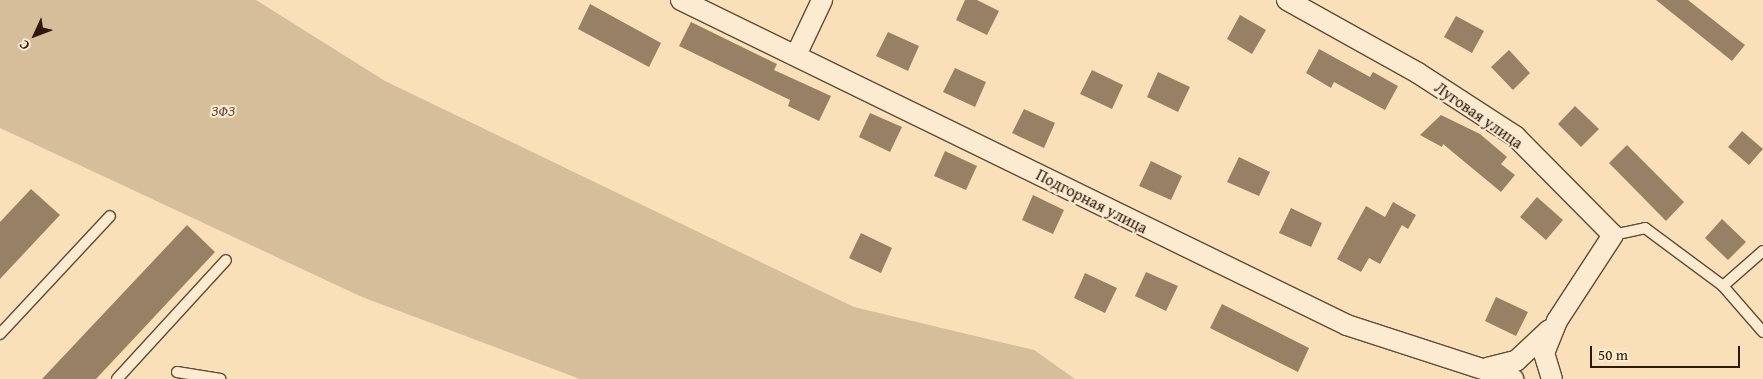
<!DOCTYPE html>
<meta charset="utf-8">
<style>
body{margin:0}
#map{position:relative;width:1763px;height:379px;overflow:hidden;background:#fae0b8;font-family:"Gentium Book Plus",serif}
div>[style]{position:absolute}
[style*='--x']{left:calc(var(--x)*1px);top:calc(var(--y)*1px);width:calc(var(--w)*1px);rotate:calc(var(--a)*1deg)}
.green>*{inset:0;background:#d7be9a}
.building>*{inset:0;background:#988064}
.roads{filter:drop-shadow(1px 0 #604b36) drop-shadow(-1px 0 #604b36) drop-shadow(0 1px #604b36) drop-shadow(0 -1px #604b36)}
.service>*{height:10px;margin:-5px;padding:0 5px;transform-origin:5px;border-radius:5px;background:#fcebd1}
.minor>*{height:20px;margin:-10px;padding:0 10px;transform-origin:10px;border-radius:10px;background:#fcebd1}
span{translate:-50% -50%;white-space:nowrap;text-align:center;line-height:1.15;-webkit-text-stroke:4px #fcebd1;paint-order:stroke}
.park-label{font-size:16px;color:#604b35;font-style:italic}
.street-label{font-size:16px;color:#2d190a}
.north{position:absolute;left:10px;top:10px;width:50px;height:50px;-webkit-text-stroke:4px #fcebd1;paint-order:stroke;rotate:227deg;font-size:14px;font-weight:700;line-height:20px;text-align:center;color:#2d190a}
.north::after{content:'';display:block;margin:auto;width:18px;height:22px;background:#2d190a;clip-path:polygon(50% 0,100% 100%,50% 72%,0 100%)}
.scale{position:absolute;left:1590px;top:346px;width:150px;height:22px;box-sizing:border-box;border:2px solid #2d190a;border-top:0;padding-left:6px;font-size:15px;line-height:18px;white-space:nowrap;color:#2d190a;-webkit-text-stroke:4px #fcebd1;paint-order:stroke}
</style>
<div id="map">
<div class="green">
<div style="clip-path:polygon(0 0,256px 0,385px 81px,854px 307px,1034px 350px,1075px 379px,580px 379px,362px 297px,0 128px)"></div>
</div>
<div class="building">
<div style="clip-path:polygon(965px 0,977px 0,999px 11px,987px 35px,956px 20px)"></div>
<div style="clip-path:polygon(1656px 0,1688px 0,1745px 45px,1732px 61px)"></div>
<div style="clip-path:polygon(590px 4px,661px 43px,649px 67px,578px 29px)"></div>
<div style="clip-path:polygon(1240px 15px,1266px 30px,1252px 54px,1227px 39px)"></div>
<div style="clip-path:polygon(1456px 16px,1484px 31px,1472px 53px,1444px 37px)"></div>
<div style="clip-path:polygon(691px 22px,777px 64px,774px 70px,831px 96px,819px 121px,788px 106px,790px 100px,679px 46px)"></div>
<div style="clip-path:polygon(888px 32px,919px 46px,908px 71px,876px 56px)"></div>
<div style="clip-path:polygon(1319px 49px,1370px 77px,1373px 72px,1398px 86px,1385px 110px,1334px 82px,1331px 88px,1306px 73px)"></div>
<div style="clip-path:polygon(1509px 50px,1530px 73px,1513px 90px,1491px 67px)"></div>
<div style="clip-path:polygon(955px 68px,986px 82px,975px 107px,943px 92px)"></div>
<div style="clip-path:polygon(1092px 70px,1123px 85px,1112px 109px,1080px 94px)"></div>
<div style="clip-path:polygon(1158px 72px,1190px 87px,1178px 112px,1147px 97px)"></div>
<div style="clip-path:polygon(1575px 106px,1599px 129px,1581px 147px,1558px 124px)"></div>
<div style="clip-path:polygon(1024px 109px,1055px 123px,1044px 148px,1012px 133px)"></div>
<div style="clip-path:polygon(870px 113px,902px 127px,890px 152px,859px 137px)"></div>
<div style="clip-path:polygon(1441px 115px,1480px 134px,1507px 157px,1501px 164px,1515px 175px,1501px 192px,1443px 144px,1442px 147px,1420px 135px)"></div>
<div style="clip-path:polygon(1742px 131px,1763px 149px,1749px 165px,1728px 147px)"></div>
<div style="clip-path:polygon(1627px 145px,1684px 202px,1666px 221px,1609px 163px)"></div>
<div style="clip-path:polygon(945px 151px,977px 166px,966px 190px,934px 176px)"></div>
<div style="clip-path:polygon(1239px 157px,1270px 172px,1259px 196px,1227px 182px)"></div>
<div style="clip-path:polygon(1151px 161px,1182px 176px,1171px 200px,1139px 186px)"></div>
<div style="clip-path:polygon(31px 189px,60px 215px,0 279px,0 222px)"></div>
<div style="clip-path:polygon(1033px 195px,1064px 210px,1053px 234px,1022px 220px)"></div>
<div style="clip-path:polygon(1537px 197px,1563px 220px,1546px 240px,1520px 217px)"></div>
<div style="clip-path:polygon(1393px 202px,1416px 215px,1408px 229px,1402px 225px,1380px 264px,1369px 258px,1361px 272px,1337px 259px,1366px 206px,1385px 217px)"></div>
<div style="clip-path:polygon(1291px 208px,1322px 223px,1311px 247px,1279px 233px)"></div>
<div style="clip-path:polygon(1722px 219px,1746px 242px,1728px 260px,1705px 238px)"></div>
<div style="clip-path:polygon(187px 225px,215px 252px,96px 379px,42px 379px)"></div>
<div style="clip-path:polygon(861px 233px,892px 248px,881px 273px,849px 258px)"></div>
<div style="clip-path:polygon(1146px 272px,1178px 286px,1166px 311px,1135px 296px)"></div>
<div style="clip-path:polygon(1085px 273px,1117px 288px,1105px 313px,1074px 298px)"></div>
<div style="clip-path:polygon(1496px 297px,1528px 312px,1516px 336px,1485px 321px)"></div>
<div style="clip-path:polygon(1222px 304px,1309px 348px,1298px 372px,1210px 328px)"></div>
</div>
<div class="roads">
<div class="service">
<div style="--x:1613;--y:235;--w:33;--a:-12"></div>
<div style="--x:1645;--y:228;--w:97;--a:36.6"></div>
<div style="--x:1723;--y:286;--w:61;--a:49"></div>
<div style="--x:1723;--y:286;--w:53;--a:-41.2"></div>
<div style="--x:0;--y:334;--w:161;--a:-47"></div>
<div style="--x:177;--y:372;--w:44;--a:9.2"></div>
<div style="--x:117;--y:379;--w:161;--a:-47.5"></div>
</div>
<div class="minor">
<div style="--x:681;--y:0;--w:741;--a:26.01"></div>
<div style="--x:1347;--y:325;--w:175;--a:18"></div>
<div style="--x:1287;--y:0;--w:150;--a:29.1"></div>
<div style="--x:1418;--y:73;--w:116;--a:33"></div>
<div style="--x:1515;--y:136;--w:139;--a:45.3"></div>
<div style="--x:1613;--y:235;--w:103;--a:123.1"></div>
<div style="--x:1557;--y:321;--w:35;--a:112"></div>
<div style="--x:1544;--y:353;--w:27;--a:73"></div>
<div style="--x:797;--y:53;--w:59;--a:-64.7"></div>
<div style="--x:1487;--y:368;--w:30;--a:-14"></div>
<div style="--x:1516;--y:361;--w:45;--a:-43.2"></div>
</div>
</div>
<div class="park-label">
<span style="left:223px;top:110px">ЗФЗ</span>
</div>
<div class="street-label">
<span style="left:1479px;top:115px;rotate:35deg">Луговая улица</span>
<span style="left:1092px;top:201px;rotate:27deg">Подгорная улица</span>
</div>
<div class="north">С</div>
<div class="scale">50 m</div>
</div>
